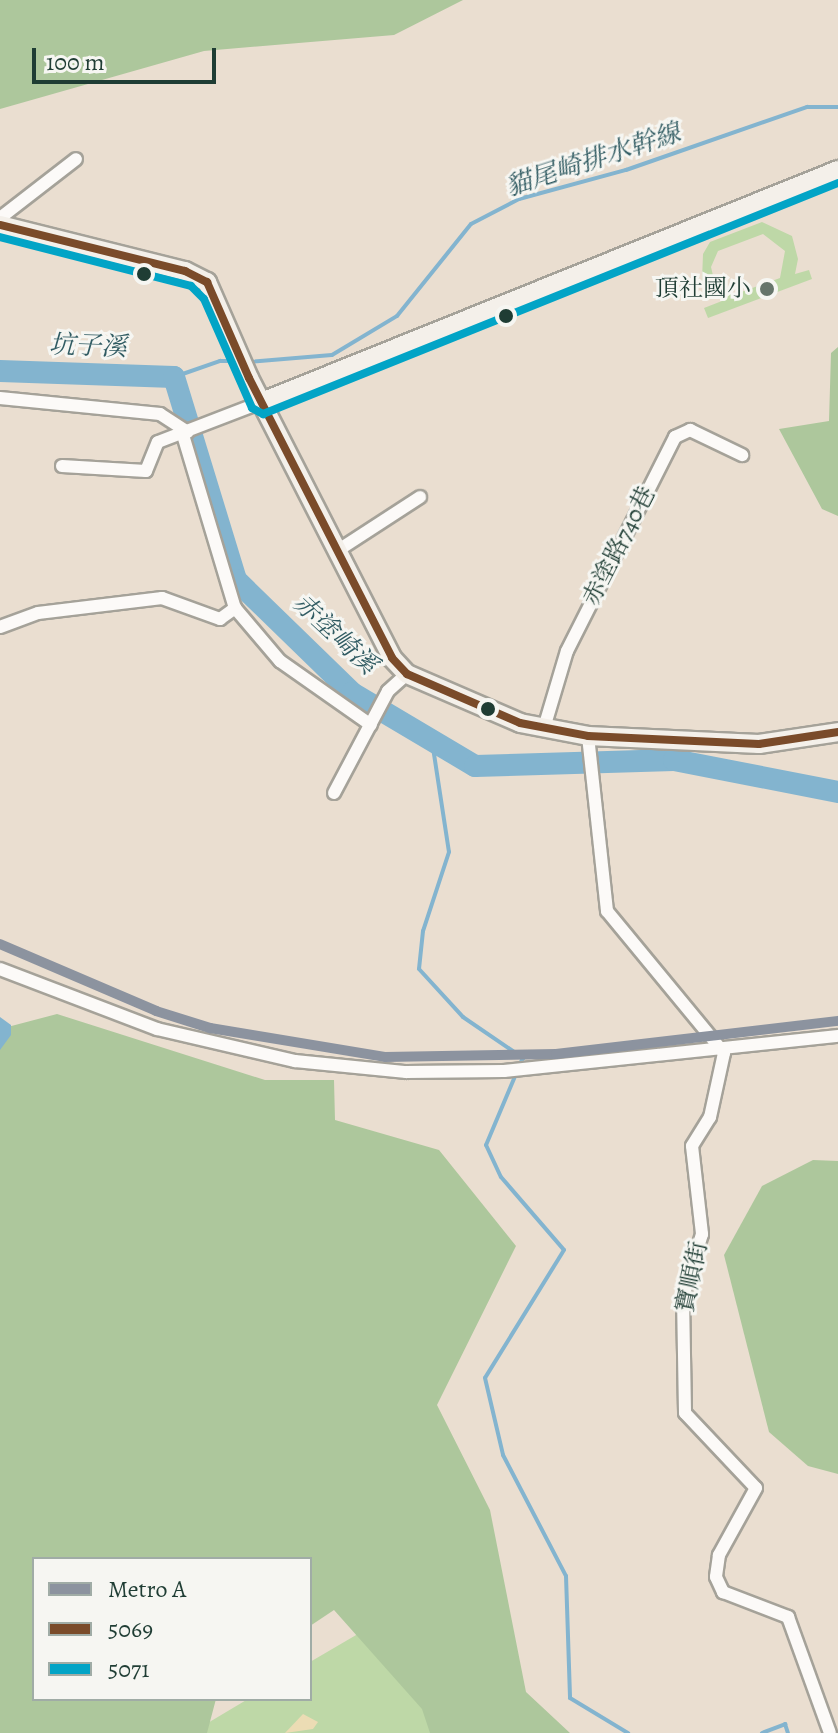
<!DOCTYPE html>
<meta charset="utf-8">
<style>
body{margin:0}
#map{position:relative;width:838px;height:1733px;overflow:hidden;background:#eaded0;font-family:Alegreya,"Noto Serif TC",serif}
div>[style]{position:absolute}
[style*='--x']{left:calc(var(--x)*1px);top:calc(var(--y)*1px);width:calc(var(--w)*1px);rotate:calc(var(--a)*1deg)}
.green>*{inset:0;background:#bed8a7}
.forest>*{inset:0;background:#adc79c}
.sand>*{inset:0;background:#ecdcb4}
.water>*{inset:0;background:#83b4cf}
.stream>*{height:4px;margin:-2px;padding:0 2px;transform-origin:2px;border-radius:2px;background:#83b4cf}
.river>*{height:22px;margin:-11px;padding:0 11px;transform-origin:11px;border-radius:11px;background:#83b4cf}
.roads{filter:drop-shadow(2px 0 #a5a299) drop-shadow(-2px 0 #a5a299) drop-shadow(0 2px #a5a299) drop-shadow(0 -2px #a5a299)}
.street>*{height:12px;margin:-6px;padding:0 6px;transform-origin:6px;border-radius:6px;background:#fcfaf8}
.secondary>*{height:18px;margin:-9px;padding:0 9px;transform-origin:9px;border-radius:9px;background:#f4f0ea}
.bus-1>*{height:8px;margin:-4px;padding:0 4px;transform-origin:4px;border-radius:4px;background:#7a4b2a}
.bus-2>*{height:8px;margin:-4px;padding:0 4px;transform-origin:4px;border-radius:4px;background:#02a4c6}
.metro-1>*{height:10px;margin:-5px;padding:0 5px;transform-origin:5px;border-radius:5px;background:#8c939f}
.dots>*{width:22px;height:22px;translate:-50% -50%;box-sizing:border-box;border:4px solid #f6f6f2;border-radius:50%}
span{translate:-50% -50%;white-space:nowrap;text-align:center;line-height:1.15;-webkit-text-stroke:6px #f6f6f2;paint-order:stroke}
.poi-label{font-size:24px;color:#1f3d34}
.right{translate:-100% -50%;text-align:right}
.street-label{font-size:24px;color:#1f3d34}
.water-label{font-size:26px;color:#305b62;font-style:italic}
.legend{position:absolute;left:32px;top:1557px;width:280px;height:144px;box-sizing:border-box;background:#f6f6f2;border:2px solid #a0aca6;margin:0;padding:10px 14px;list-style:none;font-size:24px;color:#1f3d34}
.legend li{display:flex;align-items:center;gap:16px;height:40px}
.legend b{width:40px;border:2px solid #a0aca6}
.scale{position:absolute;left:32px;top:48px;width:184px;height:36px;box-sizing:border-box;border:4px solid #1f3d34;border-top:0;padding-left:10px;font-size:24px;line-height:28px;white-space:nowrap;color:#1f3d34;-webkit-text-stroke:6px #f6f6f2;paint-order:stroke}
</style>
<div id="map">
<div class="green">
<div style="clip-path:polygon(evenodd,762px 222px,792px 236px,798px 259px,795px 274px,809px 270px,812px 279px,708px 318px,704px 308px,722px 301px,702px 280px,703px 254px,710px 242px,762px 222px,763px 234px,785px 251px,780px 278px,733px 295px,715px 284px,711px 267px,718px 251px,763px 234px)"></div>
<div style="clip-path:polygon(392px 1614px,490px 1733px,191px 1733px,248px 1699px,310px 1699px,310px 1662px)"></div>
</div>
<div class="forest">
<div style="clip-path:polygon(0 0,463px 0,394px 35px,204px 51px,0 109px)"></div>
<div style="clip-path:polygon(838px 347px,838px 516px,822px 509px,779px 429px,829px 421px,831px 353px)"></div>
<div style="clip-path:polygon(57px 1014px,265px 1080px,334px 1080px,335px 1120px,439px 1150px,516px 1246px,437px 1405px,490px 1510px,526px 1692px,570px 1733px,430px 1733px,422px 1709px,334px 1610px,310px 1626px,310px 1559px,34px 1559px,34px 1699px,216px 1699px,207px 1733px,0 1733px,0 1029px)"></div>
<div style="clip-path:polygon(813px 1160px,838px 1161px,838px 1474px,808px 1466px,769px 1432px,724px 1255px,762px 1186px)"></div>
</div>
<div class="sand">
<div style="clip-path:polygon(303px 1714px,318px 1722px,313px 1729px,285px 1733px)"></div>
</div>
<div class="water">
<div style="clip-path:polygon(0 1017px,11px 1025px,11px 1035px,0 1050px)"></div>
</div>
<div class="stream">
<div style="--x:249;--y:362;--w:83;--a:-4.8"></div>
<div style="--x:332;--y:355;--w:76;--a:-31"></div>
<div style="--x:397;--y:316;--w:118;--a:-51.2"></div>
<div style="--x:471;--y:224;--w:54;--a:-27.5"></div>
<div style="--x:519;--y:199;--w:111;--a:-15.2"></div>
<div style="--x:626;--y:170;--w:192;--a:-19.2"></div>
<div style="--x:807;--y:107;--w:31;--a:0"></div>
<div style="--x:174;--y:377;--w:49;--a:-19.2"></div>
<div style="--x:220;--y:361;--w:16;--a:0"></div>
<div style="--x:432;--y:741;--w:112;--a:81.3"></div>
<div style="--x:449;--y:852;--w:83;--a:108.2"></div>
<div style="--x:423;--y:931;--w:38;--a:96"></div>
<div style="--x:419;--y:969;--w:65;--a:47.5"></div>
<div style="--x:463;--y:1017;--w:73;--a:34.3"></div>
<div style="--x:523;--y:1058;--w:9;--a:117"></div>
<div style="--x:516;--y:1074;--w:77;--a:112.9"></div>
<div style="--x:486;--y:1145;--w:35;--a:65"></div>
<div style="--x:501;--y:1177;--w:96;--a:49.2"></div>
<div style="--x:564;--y:1250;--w:150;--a:121.7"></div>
<div style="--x:485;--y:1378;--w:79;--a:76.8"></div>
<div style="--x:503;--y:1455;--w:136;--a:62.5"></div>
<div style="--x:566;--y:1576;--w:122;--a:88.1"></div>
<div style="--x:570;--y:1698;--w:68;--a:31.1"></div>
<div style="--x:762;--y:1733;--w:25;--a:-21"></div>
<div style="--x:785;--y:1724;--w:9;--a:72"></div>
</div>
<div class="river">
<div style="--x:0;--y:371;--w:174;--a:2"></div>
<div style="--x:174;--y:377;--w:212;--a:73"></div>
<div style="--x:236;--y:580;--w:162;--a:44.2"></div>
<div style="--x:352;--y:693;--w:143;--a:30.7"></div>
<div style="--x:475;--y:766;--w:199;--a:-1.7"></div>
<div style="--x:674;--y:760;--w:167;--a:11"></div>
</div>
<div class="roads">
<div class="street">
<div style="--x:0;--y:218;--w:96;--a:-37.8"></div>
<div style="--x:0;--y:398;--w:161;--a:5.7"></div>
<div style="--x:160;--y:414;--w:33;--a:33"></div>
<div style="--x:183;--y:435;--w:181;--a:73.3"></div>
<div style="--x:62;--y:466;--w:84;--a:3.4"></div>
<div style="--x:146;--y:471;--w:31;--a:-68"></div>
<div style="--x:158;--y:442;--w:111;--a:-21"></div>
<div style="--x:337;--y:551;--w:99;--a:-33"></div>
<div style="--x:0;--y:627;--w:40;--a:-20.2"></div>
<div style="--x:38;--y:613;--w:125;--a:-6.9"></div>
<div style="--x:162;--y:598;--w:62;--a:19.9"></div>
<div style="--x:220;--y:619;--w:19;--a:-36"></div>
<div style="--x:235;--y:608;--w:70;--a:49.7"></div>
<div style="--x:280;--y:661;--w:111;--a:35.1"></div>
<div style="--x:544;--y:728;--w:80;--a:-73.4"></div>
<div style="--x:567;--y:651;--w:240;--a:-63.2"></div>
<div style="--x:675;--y:437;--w:17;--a:-25"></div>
<div style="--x:690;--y:430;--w:58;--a:25.7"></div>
<div style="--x:588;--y:736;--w:176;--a:83.8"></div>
<div style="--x:607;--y:911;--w:184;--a:50.5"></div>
<div style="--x:724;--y:1053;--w:66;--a:102.3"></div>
<div style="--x:710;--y:1117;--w:34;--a:122"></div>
<div style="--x:692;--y:1146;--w:89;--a:83.5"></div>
<div style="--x:702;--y:1234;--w:66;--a:106.8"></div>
<div style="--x:683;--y:1297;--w:116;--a:89"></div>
<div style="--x:685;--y:1413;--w:103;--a:46.6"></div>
<div style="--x:756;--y:1488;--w:77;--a:118.9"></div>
<div style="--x:719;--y:1555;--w:22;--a:98"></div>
<div style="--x:716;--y:1577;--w:17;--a:65"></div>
<div style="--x:723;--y:1592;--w:70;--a:21"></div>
<div style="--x:788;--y:1617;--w:123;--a:70.1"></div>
<div style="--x:334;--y:793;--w:115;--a:-62.1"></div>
<div style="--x:388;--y:691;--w:25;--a:-42"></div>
<div style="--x:0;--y:969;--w:168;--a:20.9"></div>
<div style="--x:157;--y:1029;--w:142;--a:13.1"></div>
<div style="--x:295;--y:1061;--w:112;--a:5.7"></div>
<div style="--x:406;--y:1072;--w:98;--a:-0.6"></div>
<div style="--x:504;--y:1071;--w:336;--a:-6"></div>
</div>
<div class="secondary">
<div style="--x:0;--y:225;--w:191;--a:14"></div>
<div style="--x:185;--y:271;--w:25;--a:27"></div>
<div style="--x:207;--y:282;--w:105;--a:66.4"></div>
<div style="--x:249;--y:378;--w:314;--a:62.9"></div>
<div style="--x:392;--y:658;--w:22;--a:47"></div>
<div style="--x:407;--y:674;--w:123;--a:23.4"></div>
<div style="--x:520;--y:723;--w:69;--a:10.8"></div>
<div style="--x:588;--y:736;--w:171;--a:2.7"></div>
<div style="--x:759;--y:744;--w:80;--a:-8.6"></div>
<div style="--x:262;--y:402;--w:621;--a:-21.94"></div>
</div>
</div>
<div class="bus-1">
<div style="--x:0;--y:225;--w:191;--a:14"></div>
<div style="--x:185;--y:271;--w:25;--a:27"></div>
<div style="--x:207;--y:282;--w:105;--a:66.4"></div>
<div style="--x:249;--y:378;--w:314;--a:62.9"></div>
<div style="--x:392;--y:658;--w:22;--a:47"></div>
<div style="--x:407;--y:674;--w:123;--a:23.4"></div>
<div style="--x:520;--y:723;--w:69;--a:10.8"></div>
<div style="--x:588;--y:736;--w:171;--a:2.7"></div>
<div style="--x:759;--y:744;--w:80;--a:-8.6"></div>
</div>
<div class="bus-2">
<div style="--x:0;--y:237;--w:197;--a:14.4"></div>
<div style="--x:191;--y:286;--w:18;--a:45"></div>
<div style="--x:204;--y:299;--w:119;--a:66.2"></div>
<div style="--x:252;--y:408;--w:13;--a:29"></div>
<div style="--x:263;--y:414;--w:620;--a:-21.89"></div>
</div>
<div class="metro-1">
<div style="--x:0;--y:944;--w:170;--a:23.2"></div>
<div style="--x:156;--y:1011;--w:57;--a:17.5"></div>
<div style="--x:210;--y:1028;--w:177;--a:9.4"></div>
<div style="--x:385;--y:1057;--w:171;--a:-1"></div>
<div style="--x:556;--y:1054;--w:284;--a:-6.7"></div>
</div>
<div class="dots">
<div style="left:144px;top:274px;background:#1f3d34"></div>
<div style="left:767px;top:289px;background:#66756b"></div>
<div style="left:506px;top:316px;background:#1f3d34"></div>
<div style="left:488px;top:709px;background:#1f3d34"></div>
</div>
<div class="poi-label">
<span class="right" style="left:751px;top:289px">頂社國小</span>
</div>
<div class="street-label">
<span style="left:619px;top:546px;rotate:-63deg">赤塗路740巷</span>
<span style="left:692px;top:1277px;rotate:-78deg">寶順街</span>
</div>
<div class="water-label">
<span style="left:593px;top:160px;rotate:-18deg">貓尾崎排水幹線</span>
<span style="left:88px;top:346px;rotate:2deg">坑子溪</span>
<span style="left:335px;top:634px;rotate:43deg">赤塗崎溪</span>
</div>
<ul class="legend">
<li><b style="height:10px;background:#8c939f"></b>Metro A</li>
<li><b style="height:10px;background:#7a4b2a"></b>5069</li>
<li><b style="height:10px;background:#02a4c6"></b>5071</li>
</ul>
<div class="scale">100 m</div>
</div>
